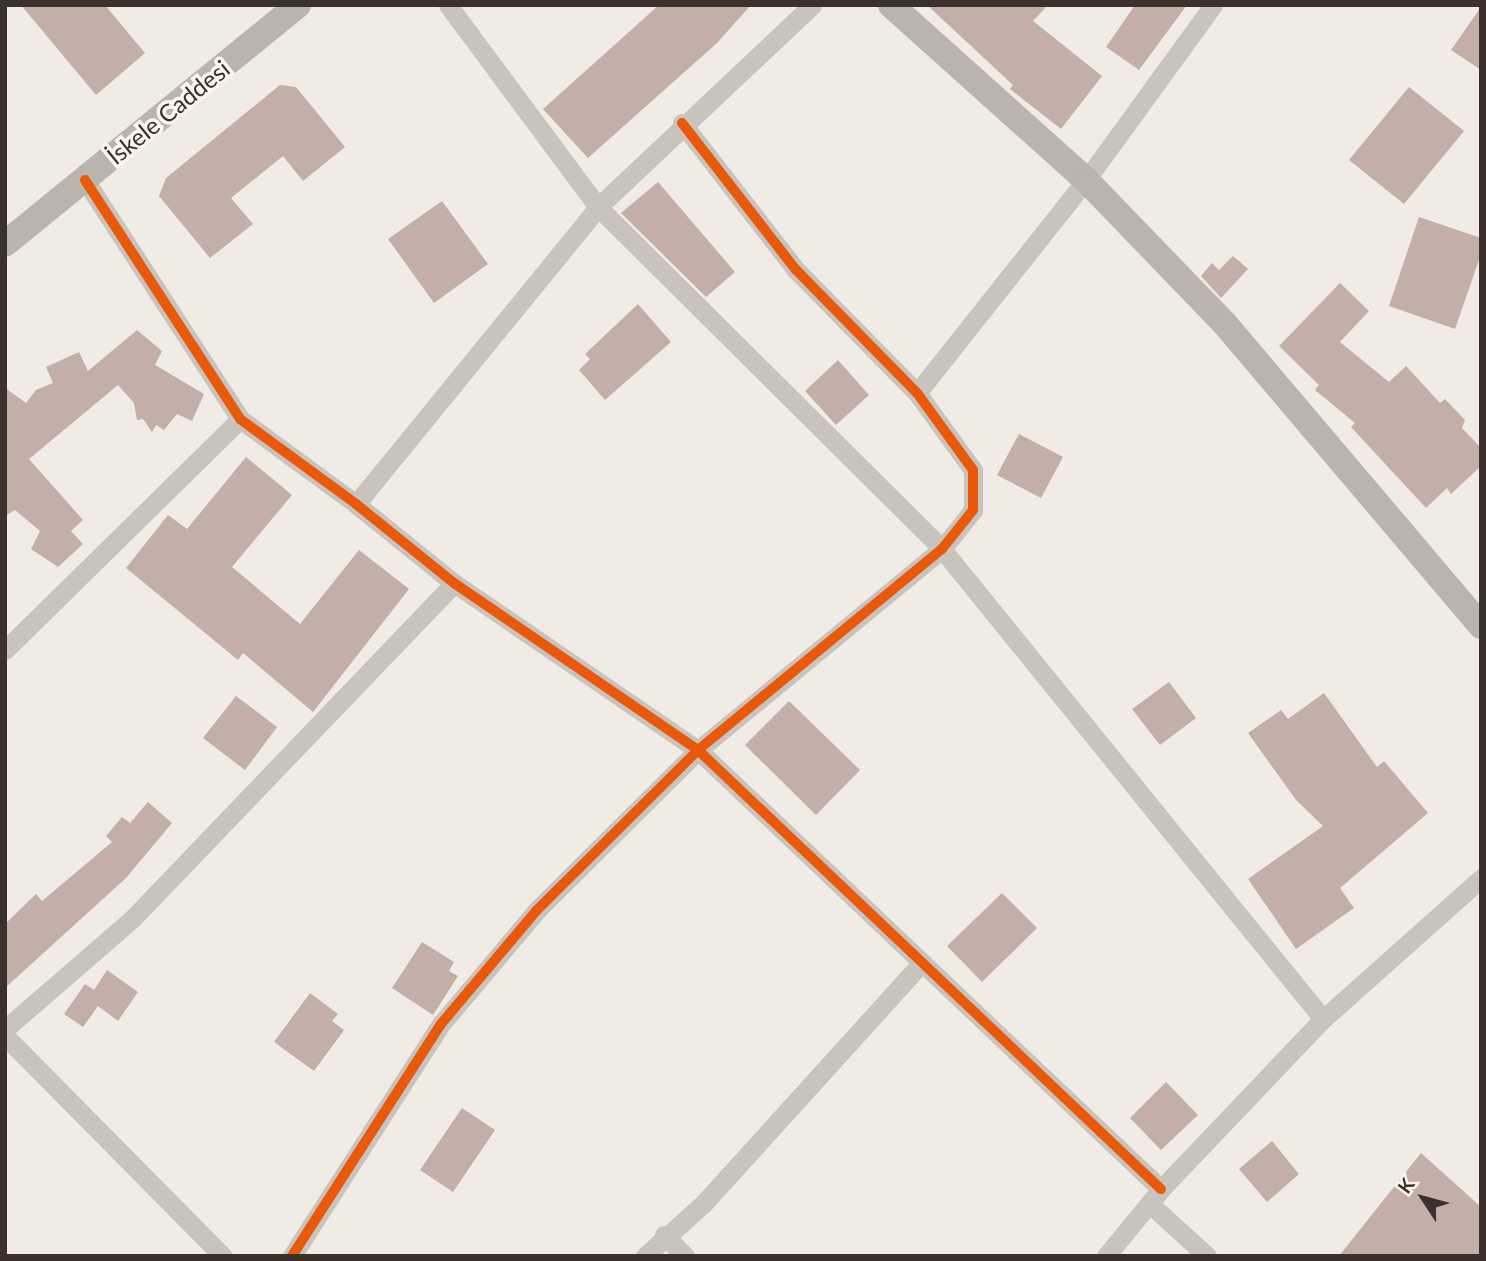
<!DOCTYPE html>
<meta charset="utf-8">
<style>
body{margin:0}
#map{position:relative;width:1486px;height:1261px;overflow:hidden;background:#f0ebe5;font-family:Lato,sans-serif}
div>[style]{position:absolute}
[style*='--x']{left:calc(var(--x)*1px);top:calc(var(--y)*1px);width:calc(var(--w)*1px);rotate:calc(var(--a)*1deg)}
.building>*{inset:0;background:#c3afa7}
.street>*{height:19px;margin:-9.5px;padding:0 9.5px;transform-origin:9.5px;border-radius:9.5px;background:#c9c3be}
.secondary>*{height:26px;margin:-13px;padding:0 13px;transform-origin:13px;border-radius:13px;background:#bab3ae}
.cycleway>*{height:10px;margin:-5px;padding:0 5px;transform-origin:5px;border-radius:5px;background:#e8590c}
span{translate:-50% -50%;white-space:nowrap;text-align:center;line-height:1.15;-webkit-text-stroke:7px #fbf5ee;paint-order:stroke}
.street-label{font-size:24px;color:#3b302b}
.frame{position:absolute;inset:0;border:7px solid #3b302b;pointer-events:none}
.north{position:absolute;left:1388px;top:1163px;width:70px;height:70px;-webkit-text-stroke:5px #fbf5ee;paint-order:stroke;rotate:306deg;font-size:19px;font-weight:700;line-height:28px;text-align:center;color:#3b302b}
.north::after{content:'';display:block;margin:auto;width:24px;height:32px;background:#3b302b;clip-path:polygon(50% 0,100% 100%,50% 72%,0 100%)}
</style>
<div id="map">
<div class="building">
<div style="clip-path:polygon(21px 5px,105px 5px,145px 53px,96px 95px)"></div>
<div style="clip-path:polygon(659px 5px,751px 5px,717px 43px,588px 158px,543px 109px)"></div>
<div style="clip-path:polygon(927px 5px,1048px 5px,1033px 21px,1102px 76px,1061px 129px,1010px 89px,1013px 85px)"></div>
<div style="clip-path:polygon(1135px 5px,1187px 5px,1139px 70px,1106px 47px)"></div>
<div style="clip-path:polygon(1481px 7px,1481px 70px,1451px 50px)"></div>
<div style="clip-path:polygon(280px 85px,296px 87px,345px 147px,303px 181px,283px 156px,231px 198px,253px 224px,210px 258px,159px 196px,166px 178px)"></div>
<div style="clip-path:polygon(1409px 87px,1464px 131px,1404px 204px,1349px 160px)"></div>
<div style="clip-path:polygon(658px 182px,735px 272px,706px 297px,621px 213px)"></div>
<div style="clip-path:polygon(442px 201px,488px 264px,434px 303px,388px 239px)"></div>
<div style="clip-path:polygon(1419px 217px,1481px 238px,1481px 254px,1455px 329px,1389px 306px)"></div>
<div style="clip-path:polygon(1233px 256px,1248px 269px,1221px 298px,1201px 276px,1212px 263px,1219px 270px)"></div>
<div style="clip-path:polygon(1340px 283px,1369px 311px,1340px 342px,1389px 382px,1406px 366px,1440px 403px,1445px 399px,1465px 420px,1462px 428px,1481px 448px,1481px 466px,1451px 494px,1447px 488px,1426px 508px,1351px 427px,1355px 423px,1315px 390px,1319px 385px,1279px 346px)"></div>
<div style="clip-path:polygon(638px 304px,671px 342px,605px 400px,579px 370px,590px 359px,585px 354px)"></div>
<div style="clip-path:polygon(137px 330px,162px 351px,155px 365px,204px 394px,192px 421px,177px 414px,164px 430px,156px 425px,152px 432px,143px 419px,137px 420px,134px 403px,118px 385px,29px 459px,83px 520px,71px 531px,83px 544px,58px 567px,31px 549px,40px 531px,15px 510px,5px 516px,5px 388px,26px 403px,36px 390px,53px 383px,46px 367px,79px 352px,88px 371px)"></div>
<div style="clip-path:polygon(838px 360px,869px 395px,836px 425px,805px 391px)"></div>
<div style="clip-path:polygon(1019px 434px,1063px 457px,1041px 498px,997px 475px)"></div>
<div style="clip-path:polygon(246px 457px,292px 495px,232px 567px,300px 624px,359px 550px,409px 589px,313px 712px,243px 653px,238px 660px,126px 568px,168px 515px,187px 529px)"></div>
<div style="clip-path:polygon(1169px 682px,1196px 718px,1160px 745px,1132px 709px)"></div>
<div style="clip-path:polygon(1324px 693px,1377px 767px,1384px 761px,1428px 813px,1340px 888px,1354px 908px,1296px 949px,1248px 879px,1323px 826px,1296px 800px,1248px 733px,1281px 710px,1288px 719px)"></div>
<div style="clip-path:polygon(236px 696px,277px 727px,245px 770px,203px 738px)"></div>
<div style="clip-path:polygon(789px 701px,860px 770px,816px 815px,745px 745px)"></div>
<div style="clip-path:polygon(148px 802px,172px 823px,126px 878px,5px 988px,5px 924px,36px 894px,42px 901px,112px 842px,106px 836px,122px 817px,130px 823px)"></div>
<div style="clip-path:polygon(1002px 893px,1037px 928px,982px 982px,947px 946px)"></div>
<div style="clip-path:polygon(422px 942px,454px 962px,449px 971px,458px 976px,433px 1015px,392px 988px)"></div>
<div style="clip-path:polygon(107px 970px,138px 992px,118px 1021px,98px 1006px,83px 1027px,64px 1014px,85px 984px,94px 990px)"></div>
<div style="clip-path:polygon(310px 993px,338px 1014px,332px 1021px,344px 1030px,314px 1071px,274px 1042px)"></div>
<div style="clip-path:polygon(1166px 1082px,1198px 1115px,1161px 1150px,1130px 1118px)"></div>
<div style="clip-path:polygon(462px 1108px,495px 1130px,453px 1192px,420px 1170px)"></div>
<div style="clip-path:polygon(1272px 1141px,1299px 1174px,1267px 1202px,1239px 1169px)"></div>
<div style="clip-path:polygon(1421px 1153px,1481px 1207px,1481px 1256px,1339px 1256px)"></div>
</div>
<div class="street">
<div style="--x:448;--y:5;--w:252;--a:53.4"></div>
<div style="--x:598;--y:207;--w:485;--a:44.8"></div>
<div style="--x:942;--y:549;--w:605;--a:50.97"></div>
<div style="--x:85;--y:180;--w:285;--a:57"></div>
<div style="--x:240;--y:419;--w:144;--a:36.2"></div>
<div style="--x:356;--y:504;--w:126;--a:38.9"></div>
<div style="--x:454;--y:583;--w:296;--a:34.4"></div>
<div style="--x:698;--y:750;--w:638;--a:43.48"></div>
<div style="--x:917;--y:393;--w:272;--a:-51.6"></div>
<div style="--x:1086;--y:180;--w:216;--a:-54"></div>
<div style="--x:356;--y:504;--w:383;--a:-50.8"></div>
<div style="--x:598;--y:207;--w:294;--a:-43.3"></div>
<div style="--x:5;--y:650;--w:330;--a:-44.5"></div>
<div style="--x:5;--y:1029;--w:169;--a:-40.9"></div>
<div style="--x:133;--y:918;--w:464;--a:-46.2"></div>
<div style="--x:5;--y:1036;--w:310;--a:45.3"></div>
<div style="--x:1151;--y:1205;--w:76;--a:42.3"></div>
<div style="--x:664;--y:1235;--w:30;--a:45"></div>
<div style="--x:292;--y:1256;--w:276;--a:-57.3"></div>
<div style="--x:441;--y:1024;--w:149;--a:-49.9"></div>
<div style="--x:537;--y:910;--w:227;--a:-44.8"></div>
<div style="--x:698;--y:750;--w:316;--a:-39.5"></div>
<div style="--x:942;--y:549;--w:50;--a:-51.5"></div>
<div style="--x:973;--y:510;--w:40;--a:-90"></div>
<div style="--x:973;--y:470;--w:95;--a:-126"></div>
<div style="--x:917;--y:393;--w:173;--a:-134.5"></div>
<div style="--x:796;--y:270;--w:186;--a:-127.8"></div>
<div style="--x:645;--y:1256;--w:78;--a:-41.9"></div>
<div style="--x:703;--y:1204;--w:323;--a:-47.8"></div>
<div style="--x:1106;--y:1256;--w:87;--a:-50.6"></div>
<div style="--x:1161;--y:1189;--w:235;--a:-46.4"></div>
<div style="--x:1323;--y:1019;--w:212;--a:-41.7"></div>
</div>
<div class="secondary">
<div style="--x:891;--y:5;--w:262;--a:41.9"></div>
<div style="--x:1086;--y:180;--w:200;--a:46"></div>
<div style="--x:1225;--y:324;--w:396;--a:49.7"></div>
<div style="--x:5;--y:244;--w:378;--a:-39.2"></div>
</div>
<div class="cycleway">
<div style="--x:85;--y:180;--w:285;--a:57"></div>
<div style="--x:240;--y:419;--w:144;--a:36.2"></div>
<div style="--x:356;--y:504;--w:126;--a:38.9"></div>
<div style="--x:454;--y:583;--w:296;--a:34.4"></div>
<div style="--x:698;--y:750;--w:638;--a:43.48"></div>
<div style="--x:292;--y:1256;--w:276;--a:-57.3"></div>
<div style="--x:441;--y:1024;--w:149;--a:-49.9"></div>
<div style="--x:537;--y:910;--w:227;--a:-44.8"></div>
<div style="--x:698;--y:750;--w:316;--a:-39.5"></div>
<div style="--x:942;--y:549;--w:50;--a:-51.5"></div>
<div style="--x:973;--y:510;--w:40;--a:-90"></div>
<div style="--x:973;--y:470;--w:95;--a:-126"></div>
<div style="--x:917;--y:393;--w:173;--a:-134.5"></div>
<div style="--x:796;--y:270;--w:186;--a:-127.8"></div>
</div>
<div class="street-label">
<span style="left:168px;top:112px;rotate:-39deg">İskele Caddesi</span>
</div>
<div class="frame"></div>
<div class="north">K</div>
</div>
